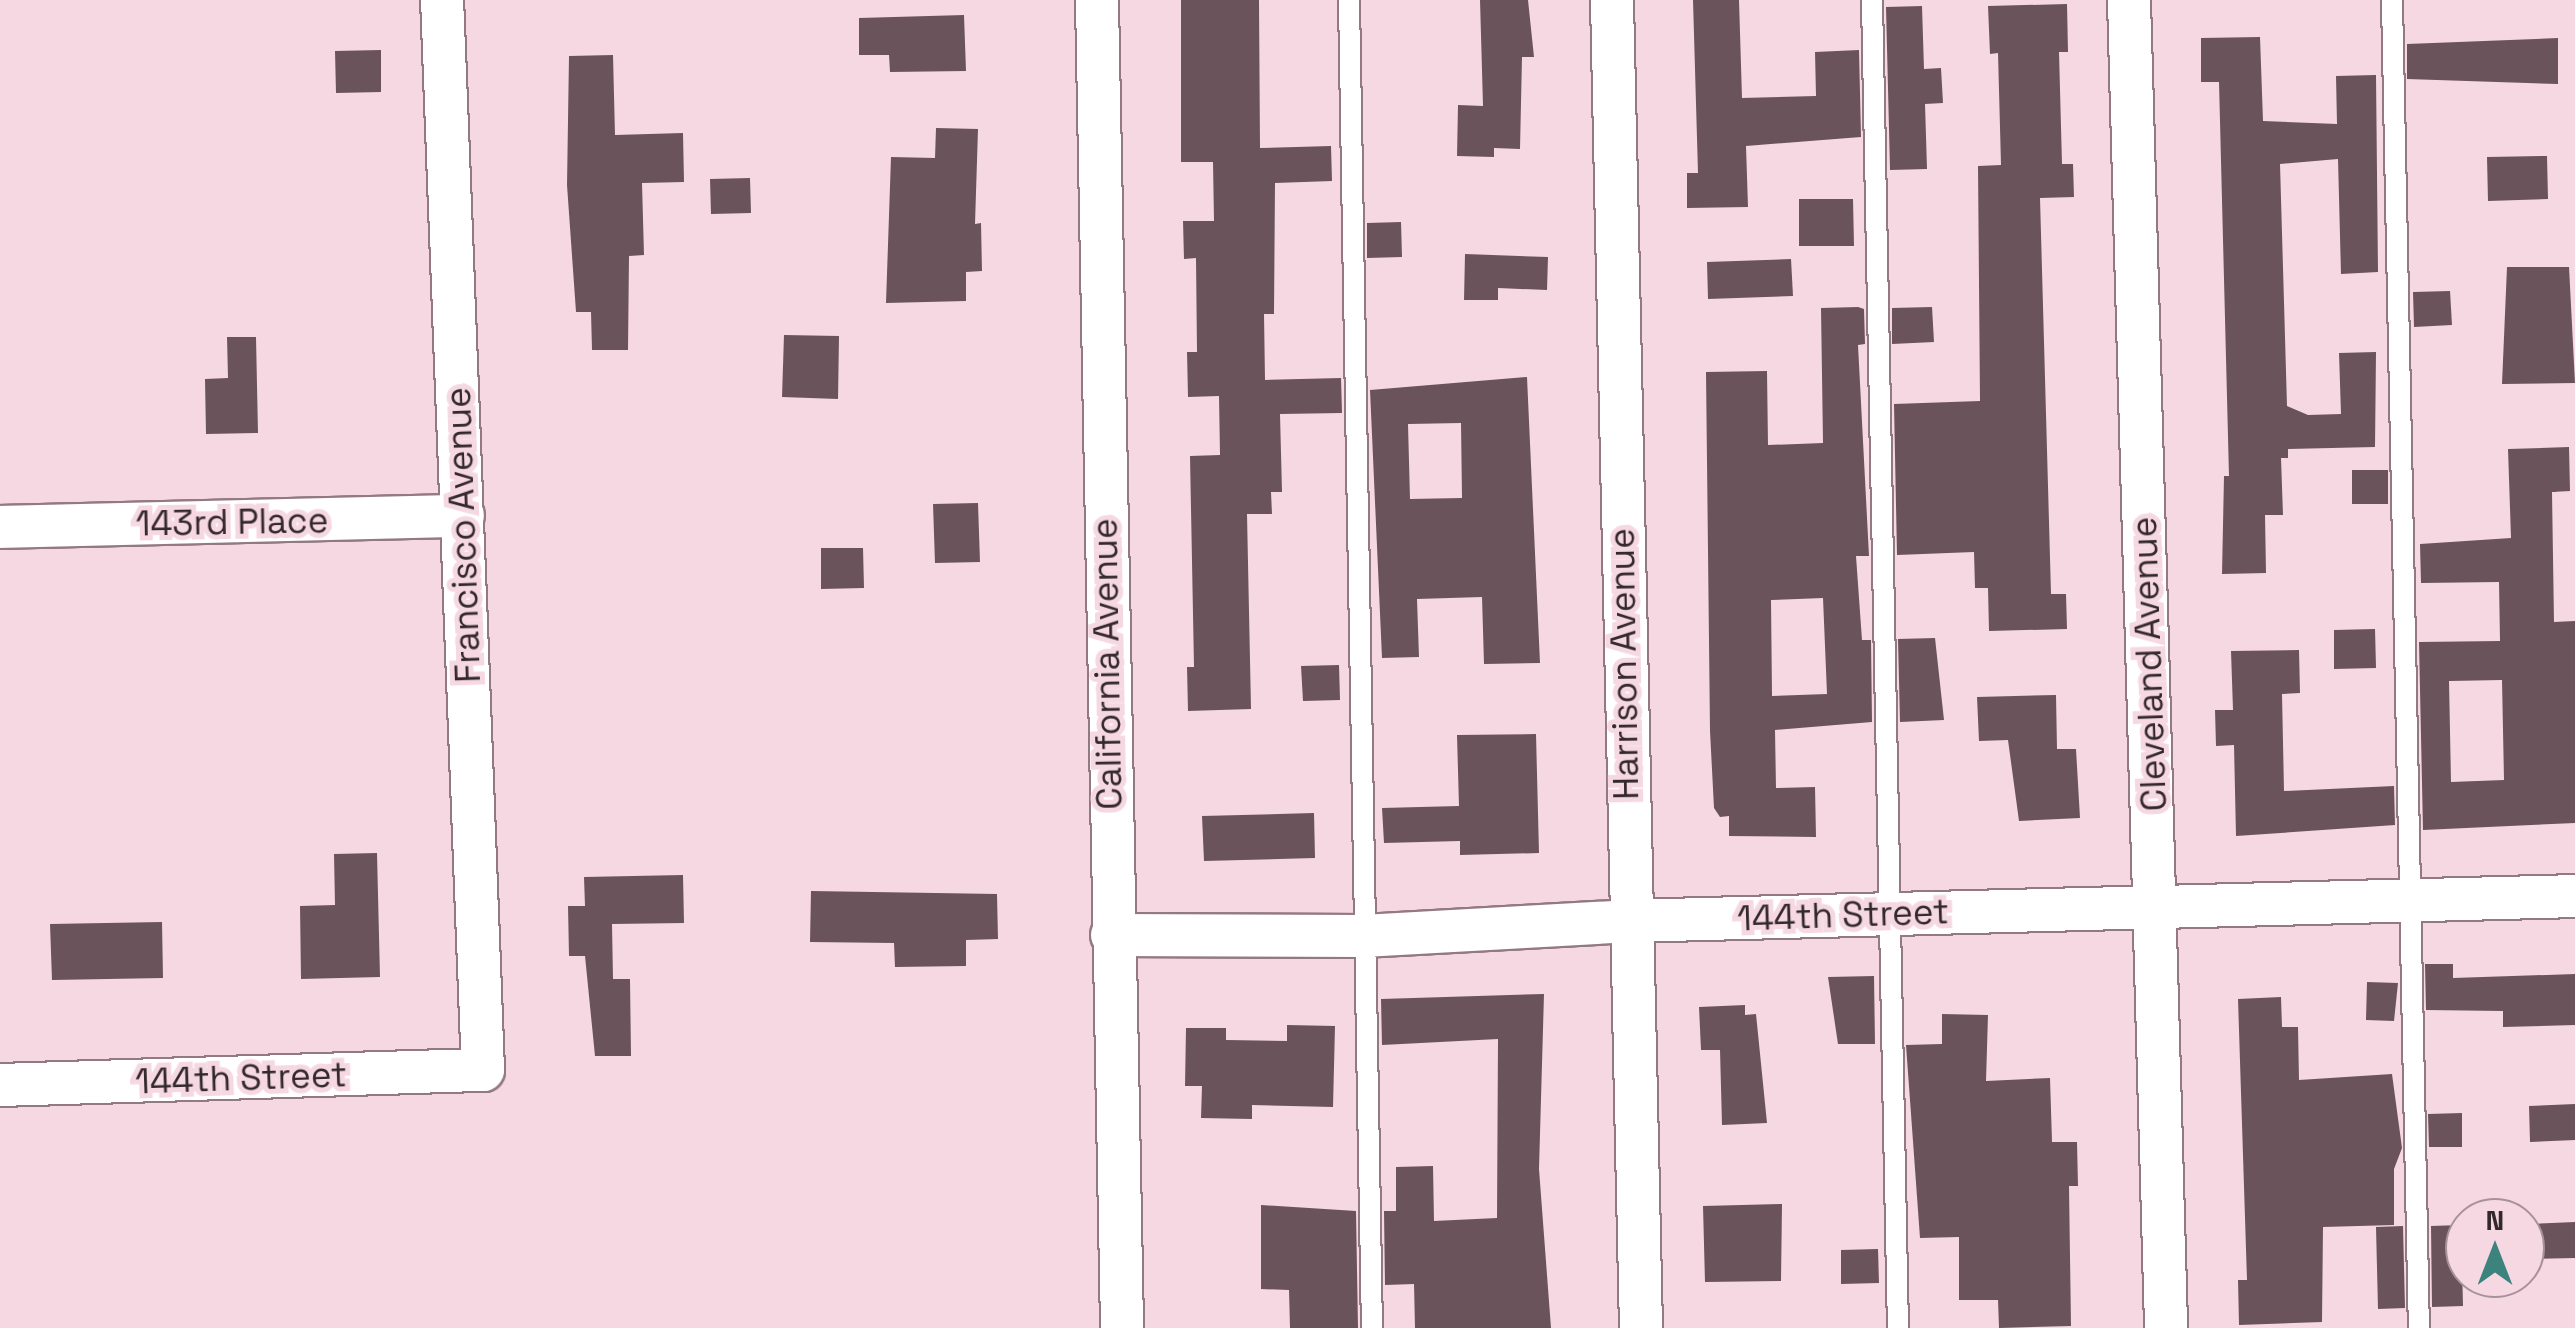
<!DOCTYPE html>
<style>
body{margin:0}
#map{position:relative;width:2575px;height:1328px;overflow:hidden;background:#f5d8e2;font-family:"Space Grotesk",sans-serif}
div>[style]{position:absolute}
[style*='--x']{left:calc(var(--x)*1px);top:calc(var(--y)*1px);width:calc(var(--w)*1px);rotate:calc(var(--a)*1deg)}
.building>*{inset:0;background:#6b535b}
.roads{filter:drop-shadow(2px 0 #937982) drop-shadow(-2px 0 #937982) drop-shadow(0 2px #937982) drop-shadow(0 -2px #937982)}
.service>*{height:20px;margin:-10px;padding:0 10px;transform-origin:10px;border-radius:10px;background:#fff}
.minor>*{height:42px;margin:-21px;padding:0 21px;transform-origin:21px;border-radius:21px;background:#fff}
span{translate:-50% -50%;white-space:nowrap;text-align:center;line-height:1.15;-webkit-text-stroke:10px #f5d8e2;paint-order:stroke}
.street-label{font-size:35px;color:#33282c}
.north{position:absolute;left:2445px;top:1198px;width:100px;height:100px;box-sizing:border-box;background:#f5d8e2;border:2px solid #a79299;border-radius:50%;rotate:0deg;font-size:28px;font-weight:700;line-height:40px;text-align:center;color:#33282c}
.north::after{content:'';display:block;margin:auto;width:35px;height:45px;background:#3c837e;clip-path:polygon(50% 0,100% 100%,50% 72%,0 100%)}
</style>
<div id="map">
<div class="building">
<div style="clip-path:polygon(1181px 0,1259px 0,1260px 148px,1331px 146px,1332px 181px,1275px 183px,1274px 314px,1264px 314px,1265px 380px,1341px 378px,1342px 413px,1280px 414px,1282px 492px,1271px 492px,1272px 514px,1247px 514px,1251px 709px,1188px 711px,1187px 667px,1194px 667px,1190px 456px,1220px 455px,1219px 396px,1188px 397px,1187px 352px,1197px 352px,1196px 258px,1184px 259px,1183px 221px,1214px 221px,1213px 162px,1181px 162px)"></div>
<div style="clip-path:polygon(1480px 0,1528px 0,1534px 57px,1522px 57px,1520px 149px,1494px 148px,1494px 157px,1457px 156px,1458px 105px,1483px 106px)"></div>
<div style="clip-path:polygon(1693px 0,1739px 0,1742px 98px,1816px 96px,1815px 52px,1859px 50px,1861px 137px,1746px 146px,1748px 207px,1687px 208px,1687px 173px,1698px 173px)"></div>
<div style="clip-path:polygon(2067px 4px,2068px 52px,2059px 52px,2062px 164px,2073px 164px,2074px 197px,2040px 198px,2051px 594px,2066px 594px,2067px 629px,1989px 631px,1988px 588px,1975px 588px,1974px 552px,1897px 555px,1894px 404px,1980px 401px,1978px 166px,2001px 165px,1998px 53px,1990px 54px,1988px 6px)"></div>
<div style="clip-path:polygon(1922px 6px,1924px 69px,1941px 68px,1943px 103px,1925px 104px,1927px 169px,1890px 170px,1886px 7px)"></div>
<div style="clip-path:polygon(964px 15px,966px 71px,890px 72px,889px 55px,859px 55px,859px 18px)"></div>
<div style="clip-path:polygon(2260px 37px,2263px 121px,2337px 124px,2336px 76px,2376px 75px,2378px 272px,2341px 274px,2338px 159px,2280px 164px,2287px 406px,2308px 415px,2341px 414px,2339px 353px,2376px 352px,2375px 447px,2288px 449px,2288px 458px,2281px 458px,2283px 515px,2265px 515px,2266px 573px,2222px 574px,2224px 476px,2229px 476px,2219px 82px,2201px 82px,2201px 38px)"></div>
<div style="clip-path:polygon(2558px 38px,2558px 84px,2407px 79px,2407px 44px)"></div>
<div style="clip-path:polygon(381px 50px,381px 92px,336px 93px,335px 51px)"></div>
<div style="clip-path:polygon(613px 55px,615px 135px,683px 133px,684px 182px,642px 183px,644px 255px,629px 256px,628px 350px,592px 350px,591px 312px,576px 312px,567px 185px,569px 56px)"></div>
<div style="clip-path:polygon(936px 128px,978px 129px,975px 224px,981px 223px,982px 271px,966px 272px,966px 301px,886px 303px,891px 157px,935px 158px)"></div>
<div style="clip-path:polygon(2547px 156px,2548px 199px,2488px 201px,2487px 157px)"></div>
<div style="clip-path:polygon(750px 178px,751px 213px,711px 214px,710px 179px)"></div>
<div style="clip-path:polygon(1799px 199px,1853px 199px,1854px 246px,1799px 246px)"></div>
<div style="clip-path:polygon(1401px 222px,1402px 257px,1367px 258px,1367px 223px)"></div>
<div style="clip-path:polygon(1465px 254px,1548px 257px,1547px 290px,1498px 288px,1498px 300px,1464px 300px)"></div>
<div style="clip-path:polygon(1791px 259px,1793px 296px,1708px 299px,1707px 262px)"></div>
<div style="clip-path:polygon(2507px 267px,2569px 267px,2575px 383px,2502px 384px)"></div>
<div style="clip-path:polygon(2450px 291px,2452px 325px,2414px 327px,2413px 292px)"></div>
<div style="clip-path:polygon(evenodd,1858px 307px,1864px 309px,1865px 344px,1858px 345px,1869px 556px,1856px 556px,1862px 640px,1871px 640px,1872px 722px,1775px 730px,1776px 788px,1815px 787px,1816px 837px,1729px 836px,1729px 816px,1720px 817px,1714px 808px,1710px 731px,1706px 372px,1767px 371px,1768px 445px,1823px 443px,1821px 308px,1858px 307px,1823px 598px,1827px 694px,1772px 696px,1771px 600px,1823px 598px)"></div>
<div style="clip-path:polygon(1932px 307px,1934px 342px,1892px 344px,1892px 308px)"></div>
<div style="clip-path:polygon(784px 335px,839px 336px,838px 399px,782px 397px)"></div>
<div style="clip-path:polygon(227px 337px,256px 337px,258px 433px,206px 434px,205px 379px,228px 378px)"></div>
<div style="clip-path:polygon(evenodd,1527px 377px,1540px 663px,1484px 664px,1482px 597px,1417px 599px,1419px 657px,1382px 658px,1370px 390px,1527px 377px,1461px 423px,1462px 498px,1410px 499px,1408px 424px,1461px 423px)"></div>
<div style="clip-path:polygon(evenodd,2569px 447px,2570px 491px,2552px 492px,2554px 622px,2575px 621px,2575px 823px,2423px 830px,2419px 642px,2500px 641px,2499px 582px,2421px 583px,2420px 544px,2511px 538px,2508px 449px,2569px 447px,2502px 680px,2504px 780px,2451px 782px,2449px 681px,2502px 680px)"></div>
<div style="clip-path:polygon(2352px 470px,2388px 470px,2388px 504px,2352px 504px)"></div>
<div style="clip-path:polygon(978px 503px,980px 562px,935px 563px,933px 504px)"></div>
<div style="clip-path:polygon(821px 548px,863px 548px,864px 588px,821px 589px)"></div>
<div style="clip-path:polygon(2375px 629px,2376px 668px,2334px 669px,2334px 630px)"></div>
<div style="clip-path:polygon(1935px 638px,1944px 720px,1900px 722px,1898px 639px)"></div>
<div style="clip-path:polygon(2299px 650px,2300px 693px,2282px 694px,2284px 791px,2394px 786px,2395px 825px,2236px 836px,2234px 745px,2216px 746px,2215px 710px,2233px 710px,2231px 651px)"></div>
<div style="clip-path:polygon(1339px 665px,1340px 700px,1303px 701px,1301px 666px)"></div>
<div style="clip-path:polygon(2056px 695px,2057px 749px,2076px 749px,2080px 818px,2019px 821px,2008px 740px,1979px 741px,1977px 697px)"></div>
<div style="clip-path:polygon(1536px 734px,1539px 853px,1460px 855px,1460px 841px,1384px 843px,1382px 808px,1459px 806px,1457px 735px)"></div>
<div style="clip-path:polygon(1314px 813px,1315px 858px,1204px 861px,1202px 816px)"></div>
<div style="clip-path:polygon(377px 853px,380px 977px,301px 979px,300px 906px,335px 905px,334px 854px)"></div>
<div style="clip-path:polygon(683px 875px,684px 923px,612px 924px,613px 979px,630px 979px,631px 1056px,595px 1056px,585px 956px,569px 956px,568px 906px,585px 906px,584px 877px)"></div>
<div style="clip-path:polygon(811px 891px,997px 894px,998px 939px,966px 940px,966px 966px,895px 967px,894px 943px,810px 942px)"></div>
<div style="clip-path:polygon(162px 922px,163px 978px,52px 980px,50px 924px)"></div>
<div style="clip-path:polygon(2425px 964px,2453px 964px,2453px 978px,2575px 974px,2575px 1025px,2503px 1027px,2503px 1011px,2426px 1010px)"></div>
<div style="clip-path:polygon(1874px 976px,1875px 1044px,1838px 1044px,1828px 977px)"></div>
<div style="clip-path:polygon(2367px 982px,2398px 983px,2394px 1021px,2366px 1020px)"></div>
<div style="clip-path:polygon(1544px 994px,1539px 1169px,1551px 1328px,1415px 1328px,1414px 1284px,1385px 1285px,1384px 1211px,1396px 1211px,1396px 1167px,1433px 1166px,1434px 1221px,1497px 1218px,1498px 1039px,1382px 1045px,1381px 999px)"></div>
<div style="clip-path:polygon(2281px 997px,2282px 1027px,2298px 1027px,2299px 1080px,2392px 1074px,2402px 1148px,2394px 1169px,2394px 1225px,2323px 1227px,2322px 1322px,2239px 1325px,2238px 1280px,2247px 1280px,2238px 999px)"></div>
<div style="clip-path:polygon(1745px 1005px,1745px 1015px,1756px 1014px,1767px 1123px,1722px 1125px,1720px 1050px,1701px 1050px,1699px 1007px)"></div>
<div style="clip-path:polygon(1942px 1014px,1988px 1015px,1986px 1081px,2050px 1078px,2052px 1142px,2077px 1142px,2078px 1186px,2069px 1186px,2071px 1326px,1999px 1328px,1998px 1300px,1959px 1300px,1959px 1237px,1920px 1238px,1906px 1045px,1942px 1044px)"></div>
<div style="clip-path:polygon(1287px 1025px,1335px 1026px,1333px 1107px,1252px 1105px,1252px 1119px,1201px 1118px,1202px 1086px,1185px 1086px,1186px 1028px,1226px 1028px,1226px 1040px,1287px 1041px)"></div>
<div style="clip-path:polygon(2575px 1104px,2575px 1140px,2530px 1142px,2529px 1106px)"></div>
<div style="clip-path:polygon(2462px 1113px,2462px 1147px,2429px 1147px,2428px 1114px)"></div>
<div style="clip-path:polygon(1782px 1204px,1781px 1281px,1705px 1282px,1703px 1206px)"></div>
<div style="clip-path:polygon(1261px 1205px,1356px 1211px,1358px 1328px,1290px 1328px,1289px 1290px,1261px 1289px)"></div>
<div style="clip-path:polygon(2575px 1222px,2575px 1258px,2530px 1259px,2529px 1224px)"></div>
<div style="clip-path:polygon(2461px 1225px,2463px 1306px,2432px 1307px,2431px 1226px)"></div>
<div style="clip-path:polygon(2403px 1226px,2405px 1308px,2378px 1309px,2376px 1227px)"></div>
<div style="clip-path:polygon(1878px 1249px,1879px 1283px,1841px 1284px,1841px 1250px)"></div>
</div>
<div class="roads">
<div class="service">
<div style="--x:1349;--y:0;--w:1328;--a:89.01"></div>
<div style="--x:1872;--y:0;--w:1328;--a:88.88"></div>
<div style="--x:2392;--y:0;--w:1328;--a:88.84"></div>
</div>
<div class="minor">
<div style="--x:1097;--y:0;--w:1328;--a:88.92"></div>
<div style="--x:1612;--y:0;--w:1328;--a:88.75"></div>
<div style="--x:2129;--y:0;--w:1329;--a:88.4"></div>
<div style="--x:0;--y:527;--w:463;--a:-1.4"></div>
<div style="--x:1112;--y:935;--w:251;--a:0.2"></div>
<div style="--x:1363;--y:936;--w:266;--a:-3.2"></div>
<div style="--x:1629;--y:921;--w:946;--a:-1.51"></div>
<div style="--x:0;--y:1085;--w:483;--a:-1.8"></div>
<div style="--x:483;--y:1070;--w:1071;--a:-92.19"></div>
</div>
</div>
<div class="street-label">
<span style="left:232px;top:522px;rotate:-1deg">143rd Place</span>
<span style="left:463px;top:535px;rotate:-92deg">Francisco Avenue</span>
<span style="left:1107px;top:664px;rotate:-91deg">California Avenue</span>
<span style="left:1624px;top:664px;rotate:-91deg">Harrison Avenue</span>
<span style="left:2149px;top:664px;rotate:-92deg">Cleveland Avenue</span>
<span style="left:1843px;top:915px;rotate:-2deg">144th Street</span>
<span style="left:241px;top:1078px;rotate:-2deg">144th Street</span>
</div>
<div class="north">N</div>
</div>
